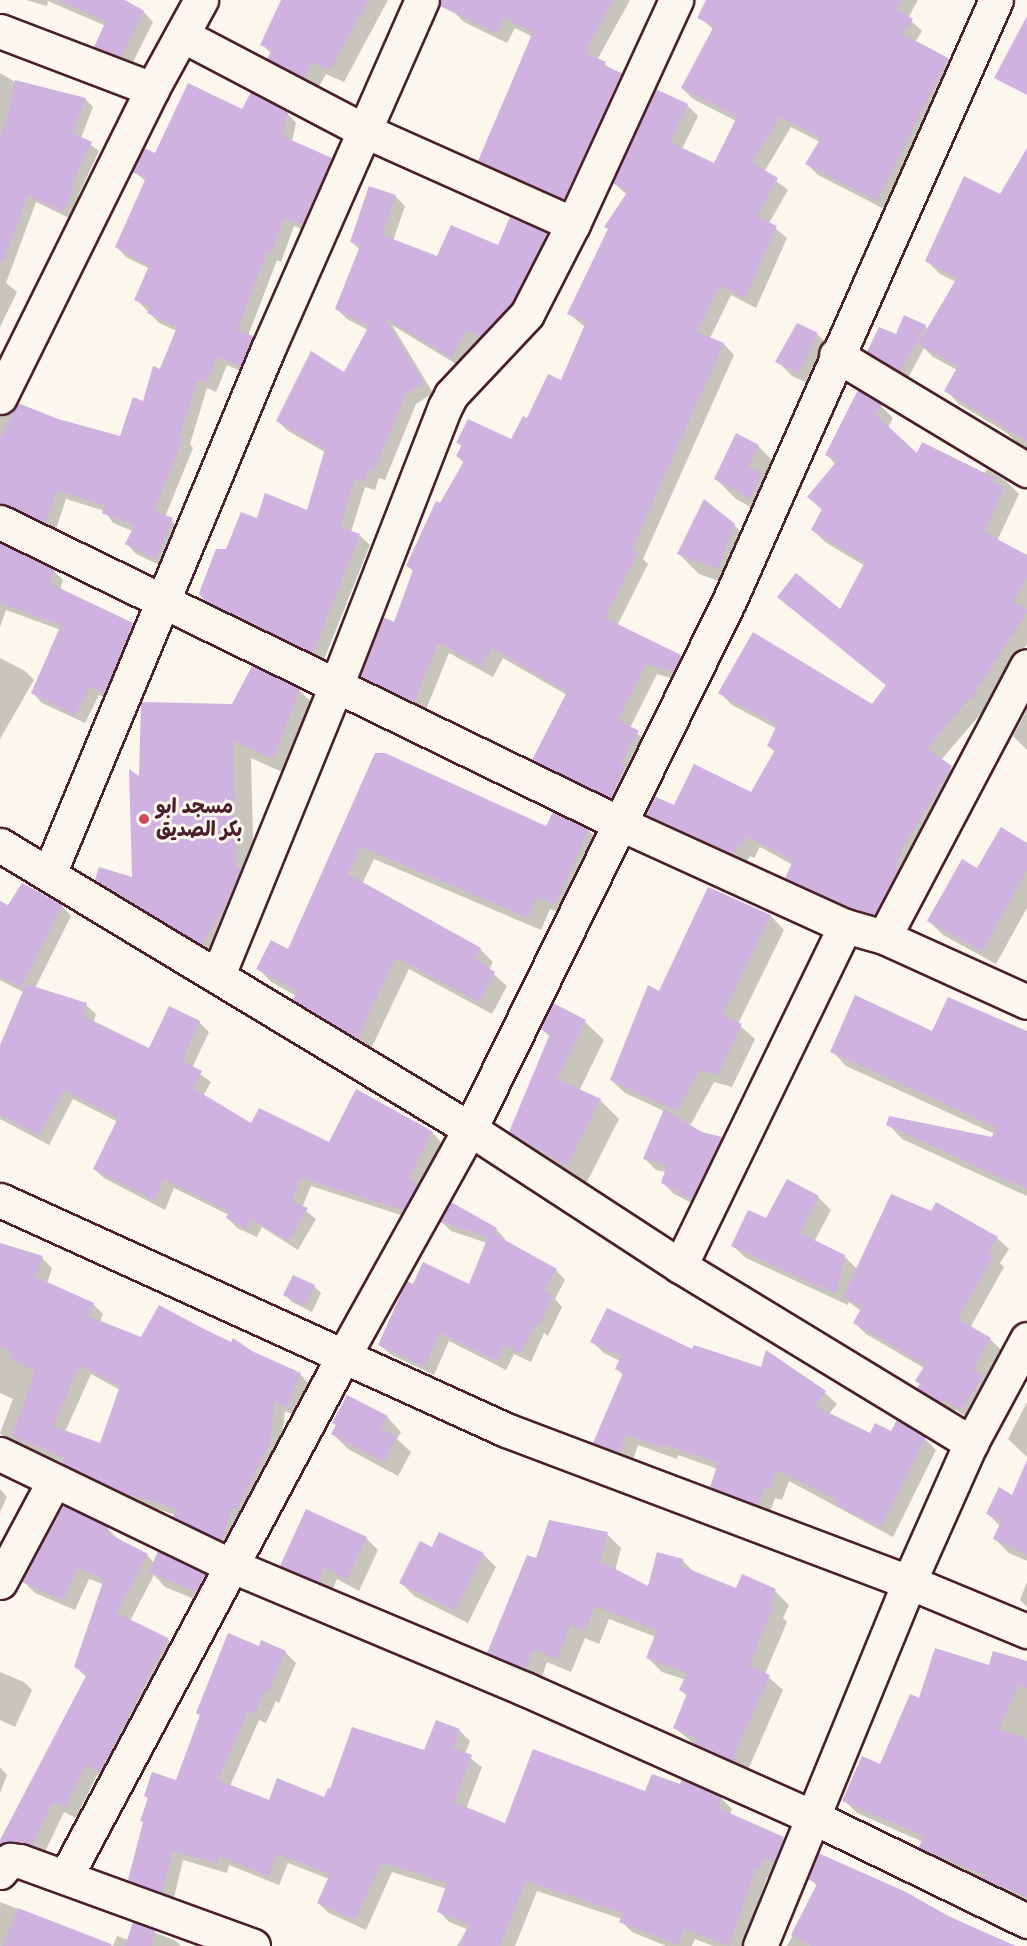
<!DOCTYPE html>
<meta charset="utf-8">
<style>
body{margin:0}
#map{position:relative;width:1027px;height:1946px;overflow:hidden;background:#fbf7ec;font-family:"Indie Flower","Playpen Sans Arabic",sans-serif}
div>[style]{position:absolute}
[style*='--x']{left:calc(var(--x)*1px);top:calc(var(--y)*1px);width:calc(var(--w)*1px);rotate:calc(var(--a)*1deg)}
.shadow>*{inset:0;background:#0003}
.building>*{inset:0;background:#cfb2df}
.roads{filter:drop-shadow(2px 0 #4a1f2b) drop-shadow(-2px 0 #4a1f2b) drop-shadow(0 2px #4a1f2b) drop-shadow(0 -2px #4a1f2b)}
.minor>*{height:33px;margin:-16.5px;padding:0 16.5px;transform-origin:16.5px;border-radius:16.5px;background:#fbf7ec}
.dots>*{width:16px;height:16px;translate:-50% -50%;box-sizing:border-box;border:3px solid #fbf7ec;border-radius:50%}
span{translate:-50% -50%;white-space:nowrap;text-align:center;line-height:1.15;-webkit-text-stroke:6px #fbf7ec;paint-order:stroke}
.poi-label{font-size:20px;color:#4a1f2b;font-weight:700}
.left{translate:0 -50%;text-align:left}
</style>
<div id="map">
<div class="shadow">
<div style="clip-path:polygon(26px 0,121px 0,141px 9px,153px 22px,131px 66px,106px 56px,96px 47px,106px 26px,48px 1px,47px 6px)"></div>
<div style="clip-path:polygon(283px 0,388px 0,344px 82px,326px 74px,317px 90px,282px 72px,269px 58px,272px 54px,262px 45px)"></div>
<div style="clip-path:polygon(458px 0,630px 0,597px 60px,621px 74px,632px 85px,575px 209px,563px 204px,621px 77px,618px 77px,560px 203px,490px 171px,480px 160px,533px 37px,515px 28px,507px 43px,464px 22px,453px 11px)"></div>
<div style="clip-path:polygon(707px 0,918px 0,908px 18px,922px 31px,915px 42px,948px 59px,958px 70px,888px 211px,818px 175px,807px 164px,820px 142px,791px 127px,764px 172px,788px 190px,769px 223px,787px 238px,756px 308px,731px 295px,710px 338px,724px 344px,734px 355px,643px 559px,648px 564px,617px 626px,681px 657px,691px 667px,684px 682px,657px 674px,630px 728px,649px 743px,622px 808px,545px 770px,534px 760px,567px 695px,503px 658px,493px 677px,449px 653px,425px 712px,373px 687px,362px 676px,394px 624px,414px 572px,408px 566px,464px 463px,457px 456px,462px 447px,458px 442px,512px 441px,561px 382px,585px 327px,569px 314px,627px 195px,614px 183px,687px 105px,698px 116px,682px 149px,715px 165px,736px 121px,693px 99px,682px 88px,714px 30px,699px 17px)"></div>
<div style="clip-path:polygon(0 73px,15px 82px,85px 99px,93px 107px,81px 138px,99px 151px,78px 196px,81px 199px,71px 219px,36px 202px,6px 283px,17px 292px,0 327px)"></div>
<div style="clip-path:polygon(243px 111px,287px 113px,296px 123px,292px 142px,331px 159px,341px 169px,312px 233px,294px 226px,281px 262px,277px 260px,248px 336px,262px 347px,250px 375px,227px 365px,216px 392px,207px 388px,190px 444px,193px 448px,165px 517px,182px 529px,166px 568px,136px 554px,127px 544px,133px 531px,113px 523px,105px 511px,66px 499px,55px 532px,0 516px,0 417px,11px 414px,19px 405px,57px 420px,120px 438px,144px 403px,177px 331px,159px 323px,136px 299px,150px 269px,126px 257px,117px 247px,146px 182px,134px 171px,155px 155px)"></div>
<div style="clip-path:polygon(395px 196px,405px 206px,393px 241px,438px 258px,499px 247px,511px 218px,546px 234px,557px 244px,521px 313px,476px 342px,461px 367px,392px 325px,433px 393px,416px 404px,385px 480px,379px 478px,375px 490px,365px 487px,351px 532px,359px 535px,370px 545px,323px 662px,215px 610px,205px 599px,227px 550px,257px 520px,308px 512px,325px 452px,288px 431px,278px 421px,345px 374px,368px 330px,347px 319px,337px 309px,360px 250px,352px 242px)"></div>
<div style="clip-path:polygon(1027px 227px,1027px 452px,1007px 433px,959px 404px,946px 390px,957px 370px,933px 357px,924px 348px,908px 378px,869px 352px,897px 336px,925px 326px,928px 329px,956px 282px,940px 274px,927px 261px)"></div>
<div style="clip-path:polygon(817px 334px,832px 349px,814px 386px,792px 376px,777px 361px)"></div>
<div style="clip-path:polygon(881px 406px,893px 418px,888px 428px,917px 456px,984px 474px,987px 469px,1006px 481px,1019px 494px,997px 541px,1027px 556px,1027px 644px,984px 710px,941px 760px,963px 779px,887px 926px,799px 890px,786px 878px,793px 865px,760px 847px,754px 858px,750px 856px,745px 865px,659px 826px,647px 814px,752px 794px,776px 753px,768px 746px,777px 729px,732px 705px,720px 693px,873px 706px,887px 686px,779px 597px,841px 611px,865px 566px,825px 542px,813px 530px,823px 511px,809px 497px,836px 465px,827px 455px)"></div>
<div style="clip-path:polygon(758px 446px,779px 467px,771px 518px,736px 499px,716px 479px)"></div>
<div style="clip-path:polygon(734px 525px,754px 545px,738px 588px,699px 574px,679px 554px)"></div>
<div style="clip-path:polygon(0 544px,54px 571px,63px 580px,60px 590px,132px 624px,142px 634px,114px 702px,99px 695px,85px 723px,42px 703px,33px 693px,61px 630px,6px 610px,0 627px)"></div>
<div style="clip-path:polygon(0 658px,25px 671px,34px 680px,0 739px)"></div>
<div style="clip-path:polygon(299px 690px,317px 708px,291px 776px,251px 758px,254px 882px,221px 962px,115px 898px,96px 880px,134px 879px,140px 778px,233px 706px)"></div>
<div style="clip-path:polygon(1027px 710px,1027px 750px,1013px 736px)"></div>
<div style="clip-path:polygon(376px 754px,546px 828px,588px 830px,601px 843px,568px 916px,550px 909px,541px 930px,374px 859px,362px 884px,480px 949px,493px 962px,489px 970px,507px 986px,492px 1014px,409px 969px,370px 1051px,307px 1013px,294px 1000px,296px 996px,270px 981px,258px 968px,289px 951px)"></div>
<div style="clip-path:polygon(1027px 845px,1027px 908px,996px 964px,943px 935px,929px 921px,978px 870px)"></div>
<div style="clip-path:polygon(708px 889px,771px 916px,784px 930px,738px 1024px,755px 1039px,732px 1087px,714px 1082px,691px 1124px,684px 1123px,702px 1133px,721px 1139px,732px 1150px,703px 1209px,674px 1194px,663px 1183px,666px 1172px,656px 1170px,645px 1159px,664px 1111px,625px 1093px,611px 1080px,660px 993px)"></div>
<div style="clip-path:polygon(0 903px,8px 907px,62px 906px,71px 916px,35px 988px,86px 1005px,96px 1014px,93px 1023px,150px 1050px,199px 1022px,209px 1032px,192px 1068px,211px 1082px,203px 1096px,252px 1125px,329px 1144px,357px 1092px,432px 1132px,441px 1142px,419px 1187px,427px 1195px,413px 1219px,311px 1186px,302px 1208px,316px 1219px,298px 1250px,262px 1227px,257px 1237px,237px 1228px,228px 1218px,229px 1215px,174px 1188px,165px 1210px,104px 1178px,94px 1169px,118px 1122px,73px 1099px,49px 1145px,0 1119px,0 1047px,23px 992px,0 980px)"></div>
<div style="clip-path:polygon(553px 1005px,585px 1022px,604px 1040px,579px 1091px,600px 1100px,619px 1119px,586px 1184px,530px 1151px,511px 1132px,550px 1037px,542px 1029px)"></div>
<div style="clip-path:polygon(983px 1012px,1027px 1033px,1027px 1196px,902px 1139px,888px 1124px,993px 1139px,995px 1134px,846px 1066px,832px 1051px,933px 1033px)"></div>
<div style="clip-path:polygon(788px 1181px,819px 1198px,831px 1210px,814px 1242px,844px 1256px,857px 1269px,932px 1213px,937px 1204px,997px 1238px,1009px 1249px,1000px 1263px,1004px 1267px,970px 1328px,990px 1339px,1001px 1350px,985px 1379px,994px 1388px,973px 1421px,956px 1410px,954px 1414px,930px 1399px,919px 1388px,924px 1368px,866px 1334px,855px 1323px,861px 1311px,849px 1302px,848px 1305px,746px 1258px,733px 1246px,767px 1220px)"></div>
<div style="clip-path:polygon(442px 1222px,496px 1229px,505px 1239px,504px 1241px,556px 1270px,565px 1280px,555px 1299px,562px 1307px,548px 1336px,544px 1333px,531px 1362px,514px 1354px,506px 1370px,449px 1341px,434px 1375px,390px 1354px,380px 1345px,414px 1286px,469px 1286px,487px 1243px,451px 1231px)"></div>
<div style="clip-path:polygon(evenodd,0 1252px,42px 1258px,52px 1268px,47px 1284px,93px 1304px,103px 1314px,100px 1322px,142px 1339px,201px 1330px,300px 1374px,310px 1385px,298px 1417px,285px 1411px,280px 1454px,231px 1549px,185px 1527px,176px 1515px,135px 1502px,74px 1473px,64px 1463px,9px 1442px,0 1433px,13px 1399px,0 1393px,0 1252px,91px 1374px,120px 1390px,101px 1445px,65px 1432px,91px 1374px)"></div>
<div style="clip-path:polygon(314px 1286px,321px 1293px,312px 1312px,292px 1302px,285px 1295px)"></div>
<div style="clip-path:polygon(592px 1342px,693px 1351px,762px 1369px,767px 1353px,825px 1393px,837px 1404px,829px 1414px,871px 1435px,892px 1433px,925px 1439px,936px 1450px,893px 1537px,789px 1481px,782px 1500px,775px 1498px,769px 1515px,723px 1498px,712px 1487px,718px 1469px,678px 1455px,677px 1459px,638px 1445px,632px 1463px,606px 1454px,594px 1442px,624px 1376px,617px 1369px,620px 1361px,604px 1353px)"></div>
<div style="clip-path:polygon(1027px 1402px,1027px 1457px,1008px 1439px)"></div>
<div style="clip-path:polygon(387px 1417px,401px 1432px,397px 1439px,411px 1452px,398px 1476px,348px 1449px,333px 1434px)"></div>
<div style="clip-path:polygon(0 1489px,7px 1497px,0 1512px)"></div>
<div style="clip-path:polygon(1027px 1505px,1027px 1561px,1009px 1553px,995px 1539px,1000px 1526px,988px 1514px)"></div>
<div style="clip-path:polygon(108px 1529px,119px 1540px,147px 1555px,154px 1563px,205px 1575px,220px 1590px,211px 1606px,165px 1587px,154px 1575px,130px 1621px,168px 1639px,179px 1650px,112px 1783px,97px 1775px,76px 1818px,64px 1812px,43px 1856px,10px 1857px,0 1845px,86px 1677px,76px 1667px,103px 1584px,89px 1579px,75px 1610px,35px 1593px,23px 1581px)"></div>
<div style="clip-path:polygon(607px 1534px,621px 1548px,615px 1571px,649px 1589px,682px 1560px,696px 1574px,737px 1590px,775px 1591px,789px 1605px,783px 1618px,787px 1622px,765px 1674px,783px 1690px,747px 1772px,711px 1758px,675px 1728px,688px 1697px,681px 1690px,686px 1680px,662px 1672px,648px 1658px,656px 1637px,609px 1619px,599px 1644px,585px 1638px,571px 1672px,547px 1662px,540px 1682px,503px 1666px,489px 1652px,537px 1560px)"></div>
<div style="clip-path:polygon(366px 1538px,378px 1550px,359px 1591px,337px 1579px,331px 1593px,295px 1578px,282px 1565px)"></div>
<div style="clip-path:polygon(432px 1549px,483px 1554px,496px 1567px,468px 1623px,414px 1596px,401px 1583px)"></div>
<div style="clip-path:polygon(1027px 1582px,1027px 1607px,1020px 1600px)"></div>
<div style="clip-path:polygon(260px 1648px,285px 1652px,296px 1663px,279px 1703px,276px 1701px,266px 1723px,259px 1720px,230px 1786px,269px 1802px,325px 1798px,425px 1752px,437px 1722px,460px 1731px,470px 1741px,465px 1754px,482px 1767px,466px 1809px,506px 1825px,646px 1793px,721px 1798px,732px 1809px,730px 1815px,783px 1839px,794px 1849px,770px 1879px,767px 1877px,743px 1946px,713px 1946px,695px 1939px,692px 1946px,666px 1946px,632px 1932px,621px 1921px,622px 1919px,537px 1891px,515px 1946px,457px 1946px,467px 1929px,449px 1922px,439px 1911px,447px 1889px,392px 1872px,366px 1930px,329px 1913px,318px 1903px,329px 1879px,288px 1863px,279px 1885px,229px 1865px,227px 1873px,183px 1860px,173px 1902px,140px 1891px,129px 1880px,149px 1800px,145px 1796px,177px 1782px,201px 1716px,197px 1713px)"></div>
<div style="clip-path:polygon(1027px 1665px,1027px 1904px,998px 1891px,990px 1883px,934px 1861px,921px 1847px,923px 1842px,857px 1813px,844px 1800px,881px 1766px,920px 1700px,990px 1667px)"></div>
<div style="clip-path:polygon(0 1672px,24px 1682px,32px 1690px,15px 1727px,0 1720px)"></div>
<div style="clip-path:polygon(0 1767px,7px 1775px,0 1793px)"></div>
<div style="clip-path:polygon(810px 1878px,905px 1894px,982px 1933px,992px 1946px,787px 1946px,818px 1887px)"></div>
<div style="clip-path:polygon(0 1902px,113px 1946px,0 1946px)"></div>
<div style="clip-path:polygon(134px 1924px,176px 1941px,181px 1946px,113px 1946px,117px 1936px,128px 1940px)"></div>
</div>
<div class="building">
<div style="clip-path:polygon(57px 0,125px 0,144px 11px,121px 57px,94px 47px,106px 21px)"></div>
<div style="clip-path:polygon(281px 0,369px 0,330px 70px,312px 62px,304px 78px,267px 59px,272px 50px,260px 45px)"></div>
<div style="clip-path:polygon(440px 0,613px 0,587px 49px,590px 50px,588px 54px,606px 62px,604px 66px,622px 73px,564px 199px,478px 161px,533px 32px,504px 18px,496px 33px,440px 6px)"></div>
<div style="clip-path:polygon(706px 0,901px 0,896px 9px,913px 19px,903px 34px,948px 58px,877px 201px,805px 164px,821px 138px,780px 117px,752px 163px,778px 178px,757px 216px,777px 226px,745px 298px,720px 285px,697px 332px,724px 343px,632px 549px,638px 552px,605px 618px,681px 655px,673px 672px,646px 664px,618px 720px,639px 731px,621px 763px,625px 765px,611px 798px,532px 760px,567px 692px,492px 648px,482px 667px,438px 643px,414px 702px,360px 676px,383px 617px,394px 622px,413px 570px,406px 566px,436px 501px,440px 503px,464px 461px,456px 456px,462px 445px,456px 443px,468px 419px,511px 439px,523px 416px,527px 418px,548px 374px,561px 380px,586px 322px,567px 314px,608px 229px,604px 227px,628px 191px,612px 183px,656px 89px,688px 104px,670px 142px,714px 163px,737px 117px,681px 88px,714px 26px,697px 18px)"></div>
<div style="clip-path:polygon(1027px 16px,1027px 95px,994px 78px)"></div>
<div style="clip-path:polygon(15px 80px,86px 98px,72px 133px,92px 142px,70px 188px,74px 190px,63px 212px,28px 195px,3px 263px,0 262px,0 137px,8px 116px)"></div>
<div style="clip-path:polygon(188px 83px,242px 109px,251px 92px,288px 112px,282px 136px,332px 158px,302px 225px,284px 218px,271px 253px,267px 252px,237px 330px,253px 336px,241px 366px,217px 357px,206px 383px,198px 380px,180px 435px,184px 437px,154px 511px,173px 518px,156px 560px,125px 544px,134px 526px,102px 513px,105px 505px,57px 491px,45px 523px,0 503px,0 438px,18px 403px,58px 419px,120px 436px,133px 397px,143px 401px,153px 366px,160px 369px,177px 327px,147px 313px,150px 307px,134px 300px,149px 266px,115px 247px,146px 178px,132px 172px,144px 148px,155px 153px)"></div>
<div style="clip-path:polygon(1027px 148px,1027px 441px,944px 391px,958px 366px,918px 344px,957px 278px,925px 261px,964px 176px,1000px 194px)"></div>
<div style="clip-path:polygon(369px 186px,396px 195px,382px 235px,437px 256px,451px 225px,498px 245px,510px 217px,547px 233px,512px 303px,480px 337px,469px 331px,466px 332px,451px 358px,385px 318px,424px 383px,406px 394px,374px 471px,369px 469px,365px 481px,355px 478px,340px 527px,360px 534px,313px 653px,204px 600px,199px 593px,216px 549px,226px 549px,241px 512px,257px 518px,265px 493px,307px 510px,325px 449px,276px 421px,311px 351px,344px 372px,369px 326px,335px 309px,360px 246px,350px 242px)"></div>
<div style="clip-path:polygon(904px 315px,926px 325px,900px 372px,867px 352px,879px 327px,896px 334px)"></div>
<div style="clip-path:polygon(797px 323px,818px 333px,799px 373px,775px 362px)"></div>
<div style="clip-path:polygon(858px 390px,882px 405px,876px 415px,917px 453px,922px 442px,995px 478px,993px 482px,1004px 488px,984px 532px,1027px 555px,1027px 577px,1014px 602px,1027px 609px,1027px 613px,971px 699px,969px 698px,928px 749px,952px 766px,905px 844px,895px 868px,898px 869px,874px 915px,851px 908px,785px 878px,793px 861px,747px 836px,741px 847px,737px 845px,733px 854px,645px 814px,654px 796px,674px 805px,694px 764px,751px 792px,775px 750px,767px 746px,777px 725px,718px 693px,753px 632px,872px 704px,886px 685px,777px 597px,796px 573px,840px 609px,865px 562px,811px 530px,822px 509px,807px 497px,837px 461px,825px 455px)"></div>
<div style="clip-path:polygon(736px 433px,759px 445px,748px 467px,762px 474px,750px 499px,714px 479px)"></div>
<div style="clip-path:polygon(704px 499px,735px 524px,718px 569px,677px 554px)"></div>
<div style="clip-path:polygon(0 543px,55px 569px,49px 583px,133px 623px,104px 693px,90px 687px,75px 715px,31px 693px,61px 625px,0 603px)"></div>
<div style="clip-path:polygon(252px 666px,300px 689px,273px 759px,233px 741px,236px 866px,241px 868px,227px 902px,202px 945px,95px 880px,99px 867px,132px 877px,129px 769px,139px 776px,141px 702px,232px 704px)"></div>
<div style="clip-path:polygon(375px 753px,385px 753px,546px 826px,553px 812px,589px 829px,555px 905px,537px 897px,528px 918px,361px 847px,348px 874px,481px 948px,475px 959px,495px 972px,479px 1002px,396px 958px,357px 1039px,293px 1000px,297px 991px,256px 969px,271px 940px,288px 949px)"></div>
<div style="clip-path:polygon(1001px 827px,1027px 843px,1027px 870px,982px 952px,927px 921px,962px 859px,977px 868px)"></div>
<div style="clip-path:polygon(22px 883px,63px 905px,21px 987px,0 977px,0 901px,8px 905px)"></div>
<div style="clip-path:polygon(708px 887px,771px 915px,722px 1015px,742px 1024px,718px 1075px,700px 1070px,677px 1111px,610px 1080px,648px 985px,659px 991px)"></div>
<div style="clip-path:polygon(26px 984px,87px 1003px,83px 1016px,149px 1048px,169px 1006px,200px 1021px,182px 1061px,202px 1071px,193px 1088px,251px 1123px,259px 1108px,329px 1142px,356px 1089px,432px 1131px,409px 1179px,418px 1184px,403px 1210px,301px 1178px,292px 1201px,308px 1208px,288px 1241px,252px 1219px,247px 1229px,226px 1218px,229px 1212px,164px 1179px,155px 1201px,93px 1169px,118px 1118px,64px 1090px,39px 1136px,0 1115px,0 1045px)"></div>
<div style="clip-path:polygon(855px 995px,932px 1031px,948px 997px,1027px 1031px,1027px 1189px,886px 1125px,889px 1116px,992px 1137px,996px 1127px,830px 1052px)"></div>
<div style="clip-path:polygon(553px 1003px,586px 1020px,557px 1079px,601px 1099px,567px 1166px,509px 1132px,550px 1034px,540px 1029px)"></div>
<div style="clip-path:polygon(664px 1109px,702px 1132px,722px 1137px,692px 1199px,661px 1183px,667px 1165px,643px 1159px)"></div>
<div style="clip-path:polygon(787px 1179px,819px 1196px,800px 1233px,845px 1255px,836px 1294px,731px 1246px,748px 1210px,766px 1218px)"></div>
<div style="clip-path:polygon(891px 1194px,931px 1211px,936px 1202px,998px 1237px,989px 1252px,994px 1255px,958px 1319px,991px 1338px,973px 1370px,983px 1376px,961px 1410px,944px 1400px,942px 1404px,917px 1388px,920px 1384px,915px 1381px,925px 1365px,853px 1323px,862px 1307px,843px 1297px)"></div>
<div style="clip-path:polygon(451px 1202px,497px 1228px,494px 1234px,557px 1269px,545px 1290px,553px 1296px,538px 1327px,534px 1325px,521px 1353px,504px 1346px,496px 1361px,440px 1333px,425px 1367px,378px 1345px,407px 1281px,413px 1284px,423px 1262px,469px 1284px,488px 1237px,440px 1222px)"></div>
<div style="clip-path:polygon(evenodd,0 1243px,43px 1256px,36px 1277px,94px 1303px,88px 1316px,141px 1337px,159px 1305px,202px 1328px,231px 1342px,233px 1338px,252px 1351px,301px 1373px,287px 1408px,275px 1402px,270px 1443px,237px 1509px,233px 1508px,221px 1540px,173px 1517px,177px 1509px,124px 1493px,62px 1463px,64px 1458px,12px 1436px,35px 1371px,10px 1359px,13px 1353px,0 1347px,0 1243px,80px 1365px,120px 1386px,100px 1443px,53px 1426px,80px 1365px)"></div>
<div style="clip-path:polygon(293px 1275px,315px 1285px,304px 1306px,283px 1295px)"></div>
<div style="clip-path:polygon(607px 1308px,692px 1349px,694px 1345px,761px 1367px,766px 1350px,826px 1391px,815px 1406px,870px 1433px,875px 1423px,891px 1431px,897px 1420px,926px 1437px,881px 1527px,835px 1504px,837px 1500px,777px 1470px,770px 1490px,764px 1487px,758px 1505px,710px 1487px,718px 1463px,667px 1445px,665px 1448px,626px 1435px,620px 1453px,593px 1443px,623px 1373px,615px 1369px,621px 1356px,590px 1342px)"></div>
<div style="clip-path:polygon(347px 1395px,388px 1416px,381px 1428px,397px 1437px,384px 1462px,331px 1434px,336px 1425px,332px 1423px)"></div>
<div style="clip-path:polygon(1027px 1460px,1027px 1555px,993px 1539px,1001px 1521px,986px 1514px,999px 1487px,1012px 1495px)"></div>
<div style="clip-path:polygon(64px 1505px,109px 1527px,107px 1533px,148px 1554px,117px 1613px,168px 1638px,100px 1772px,86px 1765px,65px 1808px,53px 1802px,32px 1845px,12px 1841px,0 1845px,0 1840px,87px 1674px,74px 1667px,104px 1579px,78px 1568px,63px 1600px,22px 1582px)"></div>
<div style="clip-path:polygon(306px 1509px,367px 1537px,347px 1579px,324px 1567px,318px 1582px,280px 1566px)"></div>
<div style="clip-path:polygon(549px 1520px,608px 1532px,600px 1561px,648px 1586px,657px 1552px,683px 1559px,681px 1566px,736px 1588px,742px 1574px,776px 1589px,769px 1605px,773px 1607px,749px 1666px,770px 1675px,733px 1758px,737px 1759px,736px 1762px,695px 1744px,698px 1739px,673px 1728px,687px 1694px,679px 1690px,687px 1673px,646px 1658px,657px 1630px,595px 1606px,585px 1631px,571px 1625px,557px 1659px,533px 1649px,526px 1669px,487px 1653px,527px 1555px,536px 1558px)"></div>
<div style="clip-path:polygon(439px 1532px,484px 1553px,455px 1611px,399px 1583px,420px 1541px,432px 1547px)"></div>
<div style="clip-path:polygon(158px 1551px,206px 1574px,196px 1592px,149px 1572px)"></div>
<div style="clip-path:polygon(228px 1633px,259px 1646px,261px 1640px,286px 1651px,268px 1693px,265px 1691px,255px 1714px,248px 1711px,218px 1780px,269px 1800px,277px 1778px,324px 1797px,328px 1788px,330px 1789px,352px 1727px,424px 1750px,436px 1720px,460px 1729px,453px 1748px,472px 1755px,454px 1802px,505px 1823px,533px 1749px,645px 1791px,652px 1774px,680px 1784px,682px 1779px,722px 1797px,718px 1808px,784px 1837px,774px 1862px,765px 1858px,759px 1870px,756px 1868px,729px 1946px,684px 1929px,678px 1945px,619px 1922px,623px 1913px,526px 1881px,500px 1946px,460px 1946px,469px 1924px,437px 1912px,447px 1883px,382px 1862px,355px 1920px,317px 1903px,330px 1874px,277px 1854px,268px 1876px,219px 1856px,217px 1863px,173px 1851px,162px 1893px,128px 1880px,143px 1822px,140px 1821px,148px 1798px,144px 1796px,152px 1772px,176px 1780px,200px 1715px,196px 1713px)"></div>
<div style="clip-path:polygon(935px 1648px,989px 1665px,993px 1651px,1027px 1661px,1027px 1688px,1019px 1684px,999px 1729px,1027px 1739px,1027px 1897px,983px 1879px,985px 1875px,919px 1848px,923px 1836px,842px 1801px,862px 1756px,880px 1764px,910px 1694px,919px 1698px)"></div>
<div style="clip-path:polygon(818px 1853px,906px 1892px,950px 1917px,1016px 1946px,811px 1946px,791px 1935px,817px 1884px,808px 1879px)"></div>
<div style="clip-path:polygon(18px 1908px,111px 1944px,111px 1946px,3px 1946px)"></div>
<div style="clip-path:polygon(133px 1922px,155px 1930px,151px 1946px,125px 1946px)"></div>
</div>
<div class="roads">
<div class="minor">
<div style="--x:0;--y:31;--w:163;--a:20.9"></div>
<div style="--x:182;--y:35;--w:204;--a:27.7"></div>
<div style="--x:363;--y:130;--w:230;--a:24.1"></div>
<div style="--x:836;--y:355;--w:223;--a:31.1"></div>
<div style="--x:0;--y:397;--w:343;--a:-63.7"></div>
<div style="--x:152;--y:89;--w:102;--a:-61.2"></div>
<div style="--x:0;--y:522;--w:691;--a:25.93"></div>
<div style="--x:621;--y:824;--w:246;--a:24.5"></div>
<div style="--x:845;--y:926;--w:41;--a:15.8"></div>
<div style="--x:884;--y:937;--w:157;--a:24.4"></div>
<div style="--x:0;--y:845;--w:549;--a:31.14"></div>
<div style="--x:470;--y:1129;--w:251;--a:33.1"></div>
<div style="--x:680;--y:1266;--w:341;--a:31.3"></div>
<div style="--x:49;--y:874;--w:569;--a:-67.36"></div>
<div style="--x:268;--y:349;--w:381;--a:-66.2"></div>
<div style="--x:884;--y:937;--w:306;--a:-62.2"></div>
<div style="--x:218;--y:975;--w:312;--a:-67.8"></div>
<div style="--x:336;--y:686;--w:300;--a:-68.7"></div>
<div style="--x:445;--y:407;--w:13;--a:-63"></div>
<div style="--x:451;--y:395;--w:111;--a:-46.8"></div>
<div style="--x:527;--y:314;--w:101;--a:-62.9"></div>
<div style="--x:573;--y:224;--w:247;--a:-65.3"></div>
<div style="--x:0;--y:1200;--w:556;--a:24.44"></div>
<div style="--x:506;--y:1430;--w:431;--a:20.7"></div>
<div style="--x:909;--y:1582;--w:128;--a:22.6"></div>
<div style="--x:680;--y:1266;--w:378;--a:-64.1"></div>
<div style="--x:0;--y:1454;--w:255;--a:25.8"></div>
<div style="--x:230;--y:1565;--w:320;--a:22.8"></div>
<div style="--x:525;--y:1689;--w:317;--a:24"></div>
<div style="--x:815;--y:1818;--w:236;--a:25.9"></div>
<div style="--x:0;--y:1582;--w:115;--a:-61.9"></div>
<div style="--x:0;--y:1872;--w:16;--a:-50"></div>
<div style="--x:10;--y:1860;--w:10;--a:6"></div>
<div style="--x:20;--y:1861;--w:248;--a:20"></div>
<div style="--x:66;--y:1876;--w:591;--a:-61.92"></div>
<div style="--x:344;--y:1355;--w:259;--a:-60.9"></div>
<div style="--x:470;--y:1129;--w:590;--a:-63.87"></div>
<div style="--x:730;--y:599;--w:655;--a:-66.06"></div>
<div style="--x:760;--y:1946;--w:393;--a:-67.7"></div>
<div style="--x:909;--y:1582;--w:152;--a:-66"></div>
<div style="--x:971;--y:1443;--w:118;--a:-61.7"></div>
</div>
</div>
<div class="dots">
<div style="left:144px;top:819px;background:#d1495b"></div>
</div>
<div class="poi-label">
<span class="left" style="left:156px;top:820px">مسجد ابو<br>بكر الصديق</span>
</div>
</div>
